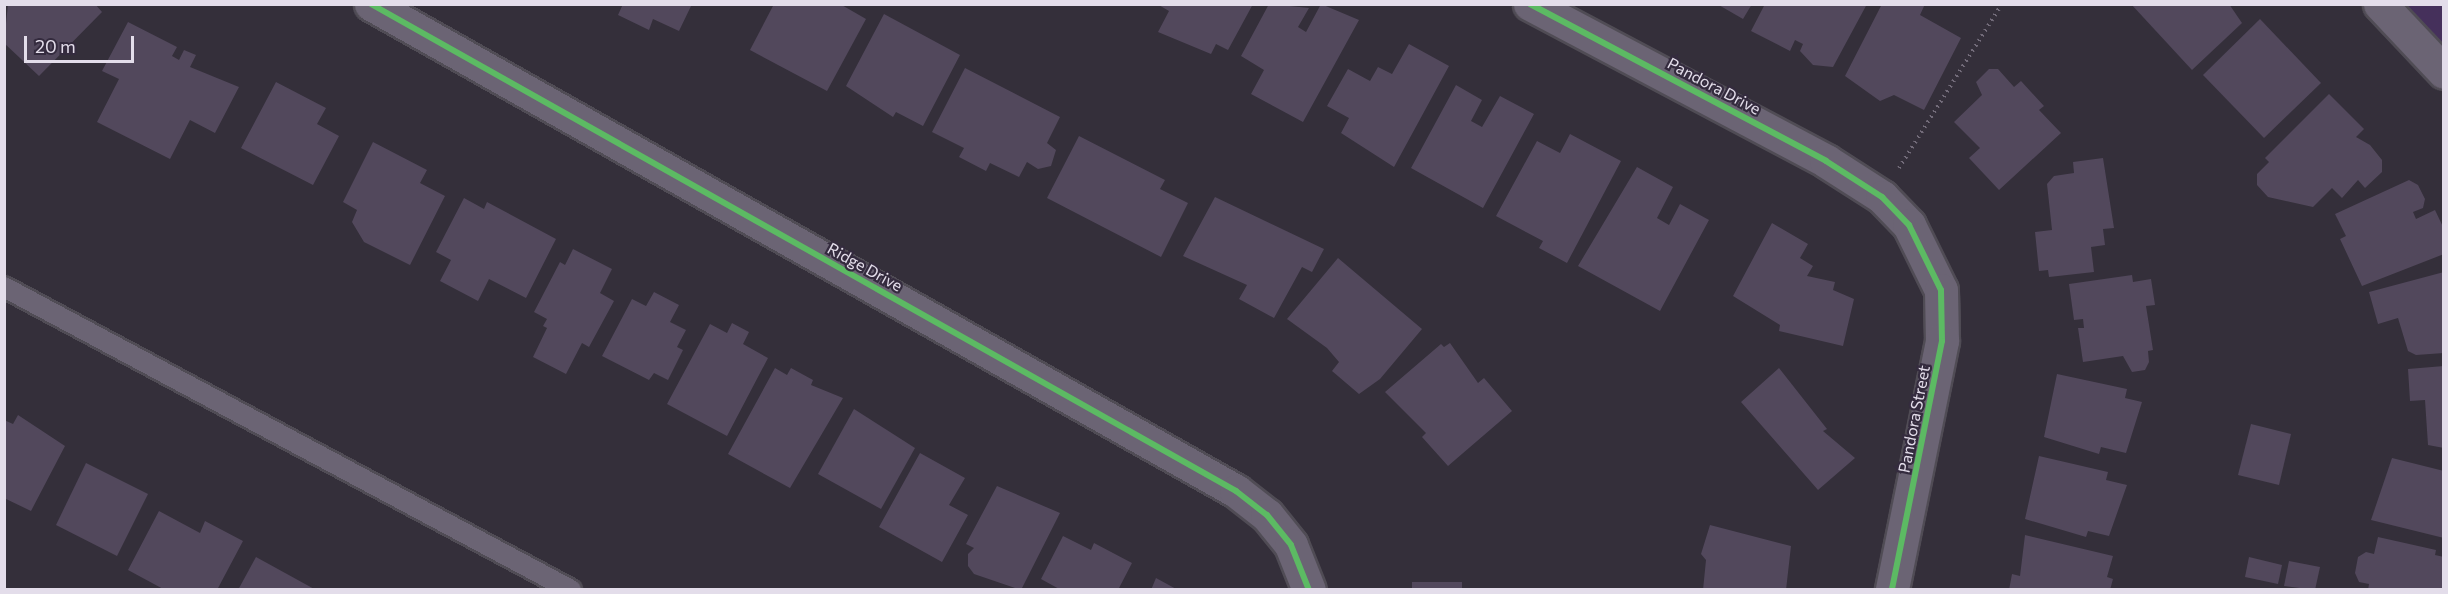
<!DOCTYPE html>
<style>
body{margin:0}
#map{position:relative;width:2448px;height:594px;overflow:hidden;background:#342f3a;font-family:Commissioner,sans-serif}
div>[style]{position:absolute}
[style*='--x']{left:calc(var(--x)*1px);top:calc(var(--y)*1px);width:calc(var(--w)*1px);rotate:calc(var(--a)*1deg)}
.green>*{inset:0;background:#45305b}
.building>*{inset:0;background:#52485c}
.path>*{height:4px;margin-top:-2px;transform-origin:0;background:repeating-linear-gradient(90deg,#736c7a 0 1.5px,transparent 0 6px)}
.roads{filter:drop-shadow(2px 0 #504c55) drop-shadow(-2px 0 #504c55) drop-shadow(0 2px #504c55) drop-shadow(0 -2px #504c55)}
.lane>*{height:20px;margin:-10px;padding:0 10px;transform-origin:10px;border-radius:10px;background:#6b6474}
.street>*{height:33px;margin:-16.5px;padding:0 16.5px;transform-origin:16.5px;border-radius:16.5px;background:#6b6474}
.cycleway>*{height:6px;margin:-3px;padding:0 3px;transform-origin:3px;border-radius:3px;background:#5cba63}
span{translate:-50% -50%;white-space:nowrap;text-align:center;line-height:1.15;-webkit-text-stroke:4.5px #342b3e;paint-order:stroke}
.street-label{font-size:16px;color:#e3ddea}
.frame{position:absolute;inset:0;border:6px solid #e3ddea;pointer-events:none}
.scale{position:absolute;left:24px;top:36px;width:110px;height:27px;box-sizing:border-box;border:3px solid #e3ddea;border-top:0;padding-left:8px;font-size:18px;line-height:21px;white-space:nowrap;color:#e3ddea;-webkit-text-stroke:4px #342b3e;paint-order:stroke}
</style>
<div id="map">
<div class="green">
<div style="clip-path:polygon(2400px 5px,2443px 5px,2443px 53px)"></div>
</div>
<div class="building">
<div style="clip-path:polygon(8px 4px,95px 4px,102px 12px,39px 76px,4px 43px)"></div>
<div style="clip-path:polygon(623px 4px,692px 4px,679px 31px,653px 19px,649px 30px,618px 15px)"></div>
<div style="clip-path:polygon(774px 4px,840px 4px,866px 19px,827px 91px,750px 50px)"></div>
<div style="clip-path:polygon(1157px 4px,1253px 4px,1228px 50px,1216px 44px,1211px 54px,1158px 32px,1169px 11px)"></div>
<div style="clip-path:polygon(1269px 4px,1309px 8px,1298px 27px,1306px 32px,1321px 4px,1359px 20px,1303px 122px,1251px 94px,1264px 70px,1241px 56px)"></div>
<div style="clip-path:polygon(1717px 4px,1752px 4px,1743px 19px)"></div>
<div style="clip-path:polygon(1765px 4px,1867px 4px,1833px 67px,1813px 65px,1800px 51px,1803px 44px,1795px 40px,1790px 51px,1751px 31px)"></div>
<div style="clip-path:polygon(1882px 4px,1925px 4px,1920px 15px,1961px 38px,1924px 110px,1894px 95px,1880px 101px,1845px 76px)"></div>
<div style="clip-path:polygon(2131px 4px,2229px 4px,2242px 23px,2192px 70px)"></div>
<div style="clip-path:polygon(884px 14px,960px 55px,923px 126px,896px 112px,893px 117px,846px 86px)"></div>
<div style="clip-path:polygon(2260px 19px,2321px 83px,2264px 138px,2203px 75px)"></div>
<div style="clip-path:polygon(128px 22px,177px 47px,172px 56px,179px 60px,184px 50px,196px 55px,190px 67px,239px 87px,215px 133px,190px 120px,170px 159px,97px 122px,119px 79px,102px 71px)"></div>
<div style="clip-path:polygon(1409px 44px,1449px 66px,1394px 167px,1341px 133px,1349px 118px,1327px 106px,1348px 69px,1370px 81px,1378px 67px,1392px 74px)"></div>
<div style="clip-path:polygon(965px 68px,1060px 117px,1047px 143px,1056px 150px,1051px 166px,1038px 169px,1027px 162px,1019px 177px,990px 163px,986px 171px,959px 157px,964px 148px,932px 132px)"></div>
<div style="clip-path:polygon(1989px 69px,1998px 69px,2014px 87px,2021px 81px,2044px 106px,2039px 110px,2061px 133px,1999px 190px,1969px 158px,1980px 148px,1954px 122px,1982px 95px,1976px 82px)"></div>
<div style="clip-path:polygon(276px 82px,326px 108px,317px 124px,339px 136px,313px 185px,241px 148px)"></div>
<div style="clip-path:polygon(1456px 85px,1482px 100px,1471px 121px,1482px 127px,1500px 96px,1534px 114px,1483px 208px,1411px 168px)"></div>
<div style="clip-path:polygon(2329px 94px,2364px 129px,2356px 137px,2370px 145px,2382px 160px,2382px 172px,2365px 188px,2358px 180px,2342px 198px,2332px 188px,2313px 207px,2268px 197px,2257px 185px,2257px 174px,2269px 162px,2265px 158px)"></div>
<div style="clip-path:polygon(1570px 134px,1621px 161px,1567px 263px,1539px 248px,1543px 241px,1496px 216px,1537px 141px,1560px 153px)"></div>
<div style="clip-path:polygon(1079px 136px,1165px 180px,1160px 189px,1188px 203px,1161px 257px,1047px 198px)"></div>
<div style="clip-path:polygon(373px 142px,427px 170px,420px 183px,445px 196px,410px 265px,364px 242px,352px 222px,357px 210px,343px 202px)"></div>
<div style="clip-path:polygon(2103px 158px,2114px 228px,2103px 229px,2105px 245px,2091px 247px,2094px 272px,2049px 277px,2048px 270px,2039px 271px,2035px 232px,2052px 230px,2047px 184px,2054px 176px,2074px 173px,2073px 162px)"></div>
<div style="clip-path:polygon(1637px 167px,1673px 187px,1657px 218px,1669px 225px,1680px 204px,1709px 220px,1660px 311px,1578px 266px)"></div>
<div style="clip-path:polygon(2409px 180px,2418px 185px,2425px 199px,2423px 208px,2413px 212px,2416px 219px,2435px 210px,2444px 229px,2444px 254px,2362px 286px,2340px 239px,2346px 236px,2335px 214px)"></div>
<div style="clip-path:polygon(1215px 197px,1324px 249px,1312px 272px,1302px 267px,1274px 318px,1239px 299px,1247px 285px,1183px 256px)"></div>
<div style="clip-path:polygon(464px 198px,484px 209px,487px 202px,556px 239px,526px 298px,489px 279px,478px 301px,440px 281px,451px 260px,436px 252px)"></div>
<div style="clip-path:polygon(1772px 223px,1808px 244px,1800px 258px,1813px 266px,1807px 276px,1835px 282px,1833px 290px,1854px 299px,1843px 346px,1779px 331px,1780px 325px,1733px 296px)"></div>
<div style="clip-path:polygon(573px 249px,612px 269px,600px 293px,614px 301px,589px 347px,582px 343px,566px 374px,533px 357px,547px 328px,543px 326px,547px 319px,534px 312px,560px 262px,565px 265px)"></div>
<div style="clip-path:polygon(1338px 258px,1422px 329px,1380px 379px,1359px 394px,1332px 371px,1339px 362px,1327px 348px,1287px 319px)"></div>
<div style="clip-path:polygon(2444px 272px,2444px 353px,2416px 355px,2408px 351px,2398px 318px,2378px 324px,2369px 292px)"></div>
<div style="clip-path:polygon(2132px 275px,2133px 282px,2151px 279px,2155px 305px,2146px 306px,2153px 350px,2148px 351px,2149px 362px,2145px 370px,2132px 372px,2123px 356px,2083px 362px,2078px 328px,2084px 328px,2083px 319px,2074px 320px,2069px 284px)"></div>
<div style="clip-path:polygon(654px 292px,679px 305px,670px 322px,686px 330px,677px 347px,683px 350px,668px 380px,654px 373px,649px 380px,602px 356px,632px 299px,646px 306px)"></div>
<div style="clip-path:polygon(732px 323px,749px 332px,743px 344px,768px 358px,727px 436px,667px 404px,710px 324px,727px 333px)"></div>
<div style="clip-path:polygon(1450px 343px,1478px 383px,1484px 378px,1512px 411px,1448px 466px,1422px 437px,1426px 433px,1385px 392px,1441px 344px,1444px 347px)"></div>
<div style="clip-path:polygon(2444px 366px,2444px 448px,2428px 445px,2425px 400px,2410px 401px,2408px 369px)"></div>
<div style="clip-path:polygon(775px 368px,787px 375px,791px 368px,813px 380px,811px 385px,843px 398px,790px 488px,728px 454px)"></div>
<div style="clip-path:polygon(1779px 368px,1827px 429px,1823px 431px,1855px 458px,1818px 490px,1741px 402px)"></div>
<div style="clip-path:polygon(2057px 374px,2127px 389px,2125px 398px,2142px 402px,2126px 453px,2101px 447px,2099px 454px,2044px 437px)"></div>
<div style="clip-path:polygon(854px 409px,915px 448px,881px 509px,818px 474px)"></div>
<div style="clip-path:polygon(18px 415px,65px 446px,31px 511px,4px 498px,4px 420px,13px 424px)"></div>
<div style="clip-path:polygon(2251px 424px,2291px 434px,2279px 485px,2238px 475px)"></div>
<div style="clip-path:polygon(920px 453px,965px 478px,949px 505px,968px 515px,942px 562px,879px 527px)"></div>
<div style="clip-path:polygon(2039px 456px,2108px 472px,2106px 480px,2127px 485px,2109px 536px,2088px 531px,2086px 537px,2025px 519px)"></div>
<div style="clip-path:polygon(2392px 458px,2444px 471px,2444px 538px,2371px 520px)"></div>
<div style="clip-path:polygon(86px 463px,148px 494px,117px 556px,56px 525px)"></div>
<div style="clip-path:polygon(997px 486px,1060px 513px,1021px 590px,974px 574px,968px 566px,968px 554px,974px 548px,966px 544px)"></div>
<div style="clip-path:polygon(159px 511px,200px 533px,205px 521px,243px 541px,217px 590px,165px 590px,128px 570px)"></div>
<div style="clip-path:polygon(1710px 525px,1791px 546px,1786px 590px,1703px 590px,1706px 560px,1701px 554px)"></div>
<div style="clip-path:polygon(2025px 535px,2113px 556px,2107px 577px,2113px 579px,2110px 590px,2009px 590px,2012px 574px,2020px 576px)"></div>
<div style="clip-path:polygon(1063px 536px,1091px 550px,1094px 543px,1132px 563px,1118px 590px,1061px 590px,1041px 579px)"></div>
<div style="clip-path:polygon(2378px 537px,2436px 550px,2435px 555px,2444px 557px,2444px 590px,2368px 590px,2369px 584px,2359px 582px,2355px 573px,2358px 557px,2366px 552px,2374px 554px)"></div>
<div style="clip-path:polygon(256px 557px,316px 590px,238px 590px)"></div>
<div style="clip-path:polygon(2249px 557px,2282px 565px,2278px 584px,2245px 577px)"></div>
<div style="clip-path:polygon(2289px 561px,2320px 567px,2315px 590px,2284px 586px)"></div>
<div style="clip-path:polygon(1156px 578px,1178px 590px,1151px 590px)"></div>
<div style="clip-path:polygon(1412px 582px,1462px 582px,1462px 590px,1412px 590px)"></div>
</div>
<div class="path">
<div style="--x:1899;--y:168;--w:194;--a:-57.9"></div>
</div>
<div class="roads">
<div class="lane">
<div style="--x:4;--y:287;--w:643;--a:28.12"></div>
</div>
<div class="street">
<div style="--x:371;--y:4;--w:993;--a:29.38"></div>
<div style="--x:1236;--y:491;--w:39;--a:38"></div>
<div style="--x:1267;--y:515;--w:38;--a:51"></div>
<div style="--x:1291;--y:545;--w:48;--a:68.2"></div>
<div style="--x:1530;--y:4;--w:335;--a:27.9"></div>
<div style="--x:1826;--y:161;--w:67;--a:32.7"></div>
<div style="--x:1882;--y:197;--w:39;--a:46"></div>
<div style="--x:1909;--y:225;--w:72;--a:63.8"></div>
<div style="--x:1941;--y:290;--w:51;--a:88.9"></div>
<div style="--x:1942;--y:341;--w:254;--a:101.4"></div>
<div style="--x:2380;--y:4;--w:93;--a:46.7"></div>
</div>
</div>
<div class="cycleway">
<div style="--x:371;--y:4;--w:993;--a:29.38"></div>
<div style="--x:1236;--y:491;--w:39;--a:38"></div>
<div style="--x:1267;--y:515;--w:38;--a:51"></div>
<div style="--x:1291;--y:545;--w:48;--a:68.2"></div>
<div style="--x:1530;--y:4;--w:335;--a:27.9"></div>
<div style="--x:1826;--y:161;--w:67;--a:32.7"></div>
<div style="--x:1882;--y:197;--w:39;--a:46"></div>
<div style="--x:1909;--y:225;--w:72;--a:63.8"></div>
<div style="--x:1941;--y:290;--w:51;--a:88.9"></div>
<div style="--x:1942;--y:341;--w:254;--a:101.4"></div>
</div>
<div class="street-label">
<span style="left:1714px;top:86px;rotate:28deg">Pandora Drive</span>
<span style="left:865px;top:267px;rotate:29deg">Ridge Drive</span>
<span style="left:1914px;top:419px;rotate:-79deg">Pandora Street</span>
</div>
<div class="frame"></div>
<div class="scale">20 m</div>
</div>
